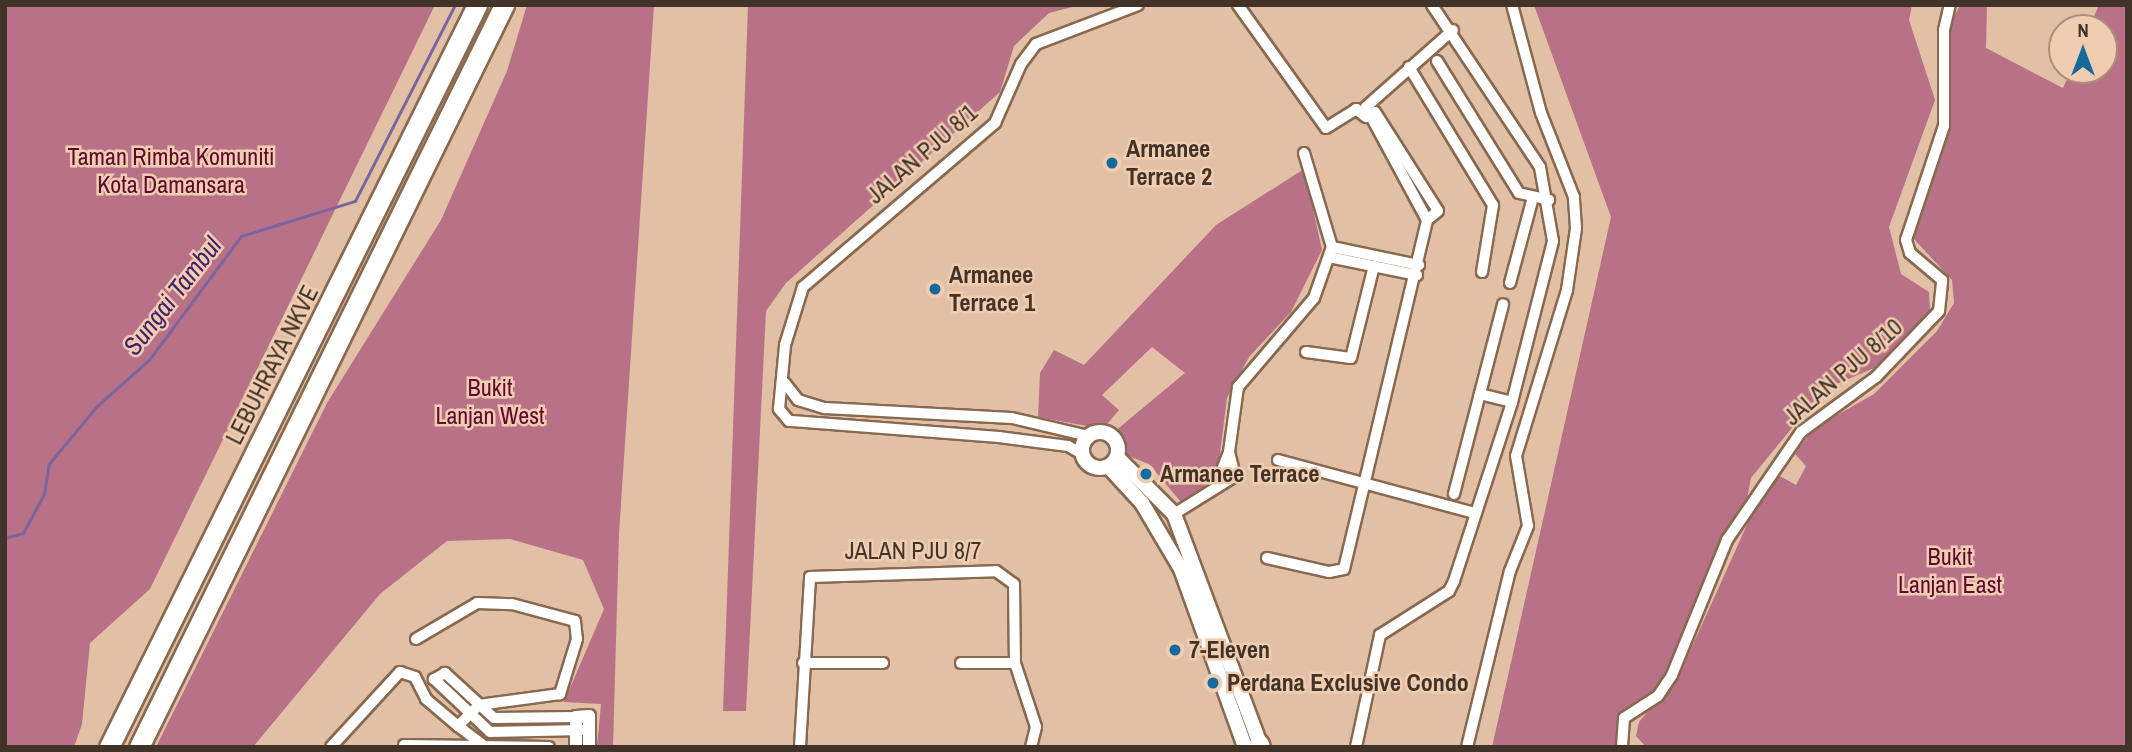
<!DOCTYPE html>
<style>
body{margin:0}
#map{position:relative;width:2132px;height:752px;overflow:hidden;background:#e2c0a5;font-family:"Archivo Narrow",sans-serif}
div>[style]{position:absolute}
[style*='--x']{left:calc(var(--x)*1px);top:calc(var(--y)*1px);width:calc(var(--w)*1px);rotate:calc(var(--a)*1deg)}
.forest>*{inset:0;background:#b87187}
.stream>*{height:2.5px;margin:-1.25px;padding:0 1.25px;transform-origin:1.25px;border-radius:1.25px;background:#7b65a0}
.roads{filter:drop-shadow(2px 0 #886950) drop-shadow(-2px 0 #886950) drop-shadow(0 2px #886950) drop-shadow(0 -2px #886950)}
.minor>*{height:10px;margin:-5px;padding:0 5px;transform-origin:5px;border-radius:5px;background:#fff}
.tertiary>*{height:12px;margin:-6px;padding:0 6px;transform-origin:6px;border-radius:6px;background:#fff}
.secondary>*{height:14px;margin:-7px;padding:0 7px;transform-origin:7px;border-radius:7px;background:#fff}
.secondary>.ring{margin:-7px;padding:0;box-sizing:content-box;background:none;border:14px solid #fff;border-radius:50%}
.motorway>*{height:19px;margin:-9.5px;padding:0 9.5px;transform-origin:9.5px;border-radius:9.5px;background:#fff}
.dots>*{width:19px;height:19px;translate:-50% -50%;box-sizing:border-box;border:4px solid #f0cdb1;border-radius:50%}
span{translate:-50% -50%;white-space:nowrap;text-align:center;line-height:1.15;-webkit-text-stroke:5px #f0cdb1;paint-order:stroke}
.poi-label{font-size:24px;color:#413328;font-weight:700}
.left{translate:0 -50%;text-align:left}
.street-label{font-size:24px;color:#413328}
.park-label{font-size:24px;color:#610831}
.water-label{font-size:26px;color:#42216b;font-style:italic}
.frame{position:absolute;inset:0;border:7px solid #413328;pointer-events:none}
.north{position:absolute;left:2048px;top:14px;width:70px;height:70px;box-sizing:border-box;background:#f0cdb1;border:2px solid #aa8f7a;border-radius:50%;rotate:0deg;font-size:19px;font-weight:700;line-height:28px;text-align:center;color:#413328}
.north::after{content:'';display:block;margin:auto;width:24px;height:32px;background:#146a9b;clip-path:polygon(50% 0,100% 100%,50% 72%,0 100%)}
</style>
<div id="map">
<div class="forest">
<div style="clip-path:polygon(5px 5px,435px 5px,150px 589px,90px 643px,82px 724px,74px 747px,5px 747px)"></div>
<div style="clip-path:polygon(527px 5px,654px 5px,619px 534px,613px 747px,597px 747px,601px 704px,564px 702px,604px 609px,583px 560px,510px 539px,447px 541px,380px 594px,253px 747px,156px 747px,327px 403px,441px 220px,507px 71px)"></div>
<div style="clip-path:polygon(748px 5px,1080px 5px,1049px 13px,1014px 46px,1000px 92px,786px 283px,766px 311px,746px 711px,723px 711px)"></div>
<div style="clip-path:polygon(1534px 5px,1912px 5px,1909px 20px,1935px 100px,1889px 227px,1901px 274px,1929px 292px,1930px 313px,1874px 368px,1823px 390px,1751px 478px,1747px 499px,1661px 688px,1623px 715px,1616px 747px,1492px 747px,1611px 217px)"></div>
<div style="clip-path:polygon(1960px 5px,1987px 5px,1986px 48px,2063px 88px,2071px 70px,2104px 70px,2104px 28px,2089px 28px,2099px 5px,2127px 5px,2127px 747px,1646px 747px,1636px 736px,1639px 722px,1681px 671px,1755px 507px,1780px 476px,1796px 485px,1806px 466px,1795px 454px,1813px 429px,1874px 394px,1937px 331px,1954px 303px,1952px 280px,1913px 238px,1950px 127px,1951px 23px)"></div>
<div style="clip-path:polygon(1304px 169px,1322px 250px,1291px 312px,1249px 357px,1227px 398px,1219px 461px,1203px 488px,1181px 502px,1149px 464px,1123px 454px,1125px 439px,1114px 432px,1185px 373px,1152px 347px,1102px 395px,1119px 410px,1103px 429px,1038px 417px,1040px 373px,1054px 350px,1084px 365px,1216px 225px)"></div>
</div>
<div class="stream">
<div style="--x:5;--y:538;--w:19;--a:-16"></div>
<div style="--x:23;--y:533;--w:44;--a:-61.7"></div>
<div style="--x:44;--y:494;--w:30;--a:-81"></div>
<div style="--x:49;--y:464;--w:74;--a:-50.5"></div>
<div style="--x:96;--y:407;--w:71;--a:-41.6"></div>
<div style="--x:149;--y:360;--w:154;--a:-53.4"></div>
<div style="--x:241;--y:236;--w:119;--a:-17.1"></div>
<div style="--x:355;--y:201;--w:220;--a:-63"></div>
</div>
<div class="roads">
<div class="minor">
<div style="--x:1238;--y:5;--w:151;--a:54.4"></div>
<div style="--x:1326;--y:128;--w:36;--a:-32"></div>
<div style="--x:1356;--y:109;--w:13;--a:39"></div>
<div style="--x:1437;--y:61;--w:155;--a:58.2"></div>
<div style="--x:1519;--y:193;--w:31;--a:13"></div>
<div style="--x:1409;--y:67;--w:162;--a:58.7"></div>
<div style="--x:1493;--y:205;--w:68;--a:99.3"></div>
<div style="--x:1375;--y:112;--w:117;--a:57.5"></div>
<div style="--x:1438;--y:211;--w:14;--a:141"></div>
<div style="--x:1332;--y:247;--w:89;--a:11.7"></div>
<div style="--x:1329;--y:257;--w:90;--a:11.6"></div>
<div style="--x:1510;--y:283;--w:85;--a:-75"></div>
<div style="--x:1306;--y:352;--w:45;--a:7.6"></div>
<div style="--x:1351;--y:358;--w:95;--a:-76"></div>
<div style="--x:784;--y:382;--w:23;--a:52"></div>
<div style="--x:798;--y:400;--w:28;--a:17"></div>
<div style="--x:825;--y:408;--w:187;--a:3.1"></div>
<div style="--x:1012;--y:418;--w:79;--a:13.2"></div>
<div style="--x:1480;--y:394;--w:33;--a:14"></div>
<div style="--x:1082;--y:454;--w:16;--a:-150"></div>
<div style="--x:1068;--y:446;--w:70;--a:-172.6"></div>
<div style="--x:999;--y:437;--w:211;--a:-175.6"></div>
<div style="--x:789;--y:421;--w:16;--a:-130"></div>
<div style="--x:779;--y:409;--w:64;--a:-84.6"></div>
<div style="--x:785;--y:345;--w:61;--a:-72.8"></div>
<div style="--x:803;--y:287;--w:253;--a:-40.5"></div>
<div style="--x:995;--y:123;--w:64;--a:-66.2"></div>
<div style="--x:1021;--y:64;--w:25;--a:-53"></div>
<div style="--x:1036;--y:44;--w:109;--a:-20.9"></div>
<div style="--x:1278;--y:460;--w:204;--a:15.1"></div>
<div style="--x:1217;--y:482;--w:32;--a:-68"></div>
<div style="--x:1229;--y:452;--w:66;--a:-82.1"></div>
<div style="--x:1238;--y:387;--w:117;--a:-49.5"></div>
<div style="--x:1314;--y:298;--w:54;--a:-70.6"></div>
<div style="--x:1332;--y:247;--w:98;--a:-106.6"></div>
<div style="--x:1454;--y:494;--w:196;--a:-75.5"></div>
<div style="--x:1174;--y:514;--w:72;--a:-31.9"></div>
<div style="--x:1235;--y:476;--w:25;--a:-104"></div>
<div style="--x:1267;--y:558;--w:64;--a:12.7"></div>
<div style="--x:1329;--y:572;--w:15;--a:-11"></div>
<div style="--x:1344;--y:569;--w:359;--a:-76.6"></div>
<div style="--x:1427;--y:220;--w:128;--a:-118.4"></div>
<div style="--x:1366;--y:107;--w:116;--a:-41.5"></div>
<div style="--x:416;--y:639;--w:71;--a:-30.5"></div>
<div style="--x:477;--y:603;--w:35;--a:2"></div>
<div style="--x:512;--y:604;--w:65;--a:15.1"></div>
<div style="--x:575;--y:621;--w:18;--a:84"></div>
<div style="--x:577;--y:639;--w:58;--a:107.2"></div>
<div style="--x:560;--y:694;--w:82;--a:172.3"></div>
<div style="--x:479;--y:705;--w:30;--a:135"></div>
<div style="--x:458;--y:726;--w:31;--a:37"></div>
<div style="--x:803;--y:663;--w:80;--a:0"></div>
<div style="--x:961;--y:663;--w:54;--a:0"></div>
<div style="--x:576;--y:717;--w:82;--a:179.3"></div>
<div style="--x:494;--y:718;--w:67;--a:-137.4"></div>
<div style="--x:445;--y:673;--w:13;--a:151"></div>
<div style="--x:434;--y:679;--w:77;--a:43.4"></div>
<div style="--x:490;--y:732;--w:93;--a:-1.2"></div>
<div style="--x:404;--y:745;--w:145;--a:0.8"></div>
<div style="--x:331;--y:747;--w:102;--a:-47.4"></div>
<div style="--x:400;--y:672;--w:16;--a:18"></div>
<div style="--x:415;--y:677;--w:25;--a:63"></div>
<div style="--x:426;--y:699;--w:42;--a:40.2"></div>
<div style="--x:800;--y:747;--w:170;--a:-86.6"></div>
<div style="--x:810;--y:577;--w:186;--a:-1.8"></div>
<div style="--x:996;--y:571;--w:22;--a:36"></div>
<div style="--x:1014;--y:584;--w:79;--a:89.3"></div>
<div style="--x:1015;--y:663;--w:67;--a:71.8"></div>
<div style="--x:1036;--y:727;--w:21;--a:104"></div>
<div style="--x:1356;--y:747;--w:115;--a:-77.9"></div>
<div style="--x:1380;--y:635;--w:82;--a:-32.5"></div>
<div style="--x:1449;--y:591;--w:11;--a:-63"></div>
<div style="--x:1454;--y:581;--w:188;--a:-72"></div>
<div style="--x:1512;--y:402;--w:166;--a:-75.7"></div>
<div style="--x:1553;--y:241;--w:75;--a:-100"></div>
<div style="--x:1540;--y:167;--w:195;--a:-123.7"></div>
<div style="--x:1467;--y:747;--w:181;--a:-76.3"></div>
<div style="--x:1510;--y:571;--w:48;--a:-68.2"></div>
<div style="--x:1528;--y:526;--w:71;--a:-99.7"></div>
<div style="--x:1516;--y:456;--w:174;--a:-72.9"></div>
<div style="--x:1567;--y:290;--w:63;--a:-81.7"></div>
<div style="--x:1576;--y:228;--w:31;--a:-94"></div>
<div style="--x:1574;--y:197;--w:90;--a:-111.4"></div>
<div style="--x:1541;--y:113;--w:112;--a:-105"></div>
<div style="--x:1622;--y:747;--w:29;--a:-86"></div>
<div style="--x:1624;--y:718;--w:40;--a:-32.9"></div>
<div style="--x:1658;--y:696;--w:25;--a:-56"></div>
<div style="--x:1672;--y:675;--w:146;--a:-67.8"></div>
<div style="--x:1727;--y:540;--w:131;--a:-55.6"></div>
<div style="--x:1801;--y:432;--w:93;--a:-36.3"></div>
<div style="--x:1876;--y:377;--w:91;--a:-46.3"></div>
<div style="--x:1939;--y:311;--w:31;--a:-84"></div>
<div style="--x:1942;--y:280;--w:42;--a:-139.8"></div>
<div style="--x:1910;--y:253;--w:14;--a:-107"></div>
<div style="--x:1906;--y:240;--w:120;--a:-71.6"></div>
<div style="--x:1944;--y:126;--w:96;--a:-90"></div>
<div style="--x:1944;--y:30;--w:26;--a:-77"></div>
</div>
<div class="tertiary">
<div style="--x:576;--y:747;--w:30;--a:-90"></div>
<div style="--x:576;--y:717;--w:13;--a:-4"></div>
<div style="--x:589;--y:716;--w:31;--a:90"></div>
</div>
<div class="secondary">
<div class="ring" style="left:1082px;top:432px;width:22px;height:22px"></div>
<div style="--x:1117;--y:457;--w:81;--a:45"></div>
<div style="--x:1174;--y:514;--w:249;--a:69.5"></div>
<div style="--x:1109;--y:467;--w:49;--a:47.5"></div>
<div style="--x:1142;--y:503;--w:77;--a:59.4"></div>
<div style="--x:1181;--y:569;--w:189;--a:70.2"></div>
</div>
<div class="motorway">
<div style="--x:1259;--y:744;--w:3;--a:72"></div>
<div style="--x:109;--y:747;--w:828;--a:-63.62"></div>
<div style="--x:139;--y:747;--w:827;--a:-63.81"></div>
</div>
</div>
<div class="dots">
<div style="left:1112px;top:163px;background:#146a9b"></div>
<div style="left:935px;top:289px;background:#146a9b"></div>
<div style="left:1146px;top:474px;background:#146a9b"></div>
<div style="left:1175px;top:650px;background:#146a9b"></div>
<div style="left:1213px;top:683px;background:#146a9b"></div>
</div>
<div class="poi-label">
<span class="left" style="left:1126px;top:163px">Armanee<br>Terrace 2</span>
<span class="left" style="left:949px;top:289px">Armanee<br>Terrace 1</span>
<span class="left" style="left:1160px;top:474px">Armanee Terrace</span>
<span class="left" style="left:1189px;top:650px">7-Eleven</span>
<span class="left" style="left:1227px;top:683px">Perdana Exclusive Condo</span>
</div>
<div class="street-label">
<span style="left:922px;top:154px;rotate:-41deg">JALAN PJU 8/1</span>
<span style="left:272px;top:365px;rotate:-63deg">LEBUHRAYA NKVE</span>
<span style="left:1843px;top:372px;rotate:-41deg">JALAN PJU 8/10</span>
<span style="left:913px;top:551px">JALAN PJU 8/7</span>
</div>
<div class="park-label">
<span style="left:171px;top:171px">Taman Rimba Komuniti<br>Kota Damansara</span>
<span style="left:490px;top:402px">Bukit<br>Lanjan West</span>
<span style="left:1950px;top:571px">Bukit<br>Lanjan East</span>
</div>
<div class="water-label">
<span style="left:172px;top:296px;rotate:-52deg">Sungai Tambul</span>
</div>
<div class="frame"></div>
<div class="north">N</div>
</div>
